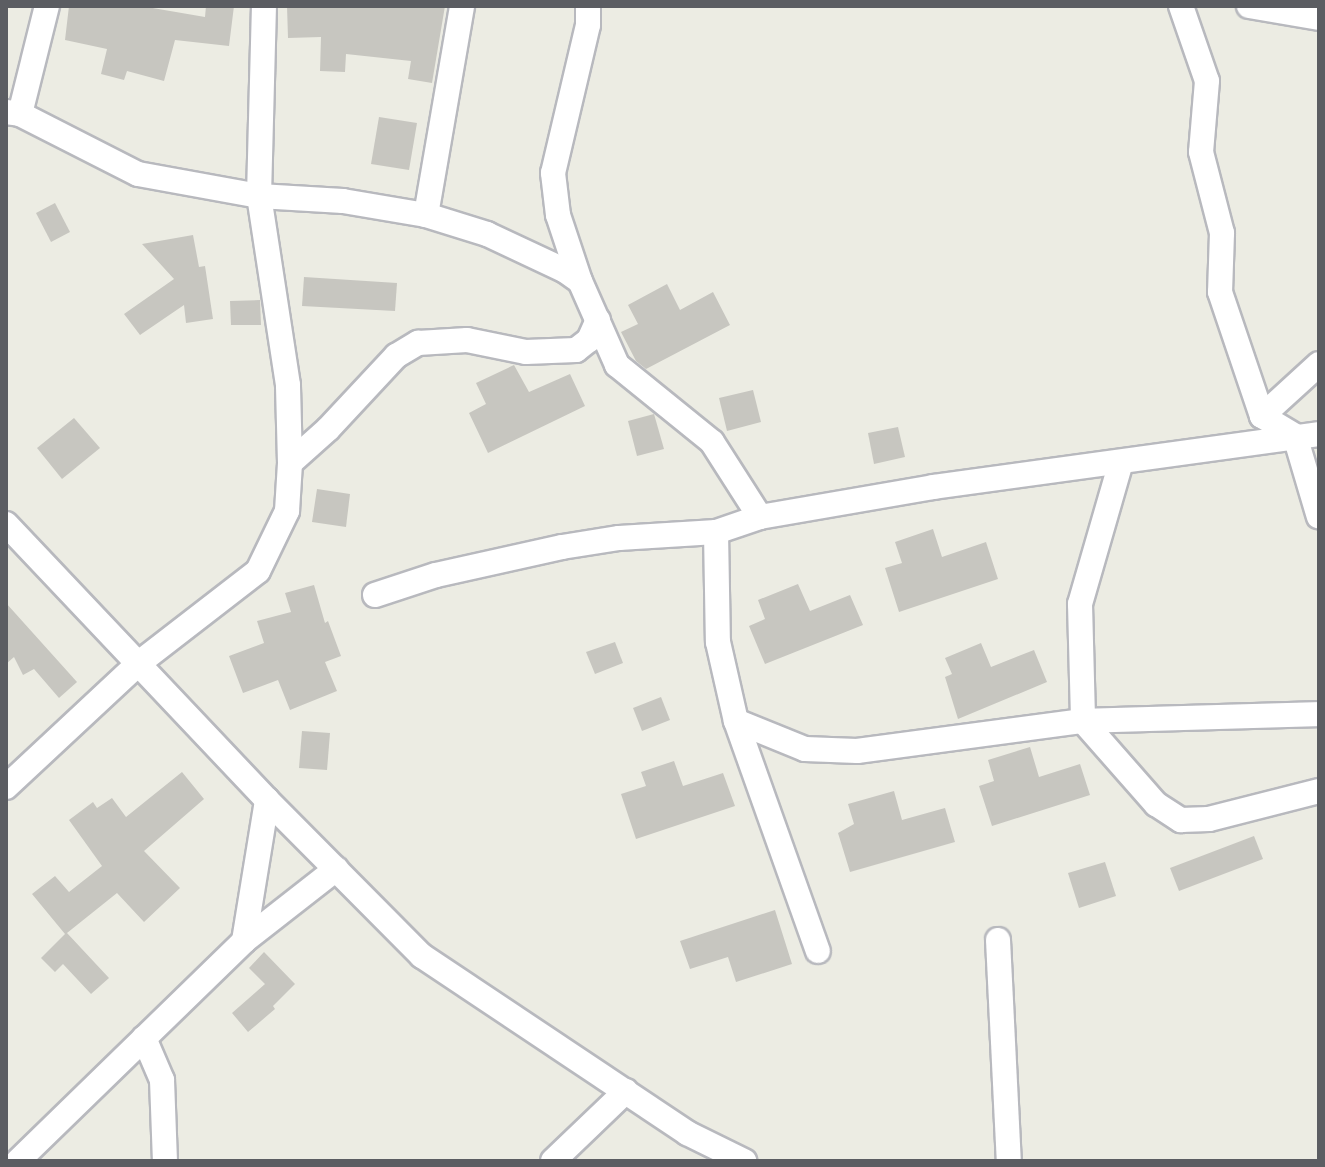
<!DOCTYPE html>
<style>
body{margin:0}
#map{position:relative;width:1325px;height:1167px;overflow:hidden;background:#ecece3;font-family:"Work Sans",sans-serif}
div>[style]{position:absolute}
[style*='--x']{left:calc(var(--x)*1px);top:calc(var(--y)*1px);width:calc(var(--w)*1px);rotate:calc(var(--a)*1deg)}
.building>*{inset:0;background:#c7c6c0}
.roads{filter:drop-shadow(2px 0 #b8b9be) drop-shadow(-2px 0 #b8b9be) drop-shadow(0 2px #b8b9be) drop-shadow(0 -2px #b8b9be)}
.minor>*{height:24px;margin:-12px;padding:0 12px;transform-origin:12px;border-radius:12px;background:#fff}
span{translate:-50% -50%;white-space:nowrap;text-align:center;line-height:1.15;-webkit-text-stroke:6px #fff;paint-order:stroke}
.frame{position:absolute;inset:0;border:8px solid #5b5d62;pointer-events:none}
</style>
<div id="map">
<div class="building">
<div style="clip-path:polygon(69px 6px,141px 6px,205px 17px,206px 6px,234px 6px,229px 46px,175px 40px,164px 81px,127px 71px,124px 80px,101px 74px,107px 49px,65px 40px)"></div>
<div style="clip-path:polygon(287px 6px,445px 6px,432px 83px,408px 79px,411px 61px,346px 54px,345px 72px,320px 71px,321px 37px,288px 38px)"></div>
<div style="clip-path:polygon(379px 117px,417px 123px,409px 170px,371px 164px)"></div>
<div style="clip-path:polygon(55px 203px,70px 232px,51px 242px,36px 213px)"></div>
<div style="clip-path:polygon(193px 235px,199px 267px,205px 266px,213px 319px,186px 323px,184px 305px,140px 335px,124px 314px,174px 279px,142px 244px)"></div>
<div style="clip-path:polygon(304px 277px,397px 283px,395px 311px,302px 306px)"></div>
<div style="clip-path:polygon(667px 284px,680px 310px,713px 292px,730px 325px,646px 369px,636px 361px,621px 332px,638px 324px,628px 305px)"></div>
<div style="clip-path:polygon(260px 300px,261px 325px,231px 325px,230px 301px)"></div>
<div style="clip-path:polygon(514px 365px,529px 392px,570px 374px,585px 406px,488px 453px,469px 413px,486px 404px,476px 383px)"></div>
<div style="clip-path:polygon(753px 390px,761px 422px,727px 431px,719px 398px)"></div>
<div style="clip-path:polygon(654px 414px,664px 449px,637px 456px,628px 421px)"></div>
<div style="clip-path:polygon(74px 418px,100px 448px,62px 479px,37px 448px)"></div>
<div style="clip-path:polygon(898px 427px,905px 457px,874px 464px,868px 433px)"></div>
<div style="clip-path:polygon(317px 489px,350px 494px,346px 527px,312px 522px)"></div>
<div style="clip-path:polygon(933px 529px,942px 557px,986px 542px,998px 579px,899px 612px,885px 568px,902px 563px,895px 542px)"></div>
<div style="clip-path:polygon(798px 584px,810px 611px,850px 595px,863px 625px,765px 664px,749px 626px,765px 619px,758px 600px)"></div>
<div style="clip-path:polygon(314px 585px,325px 623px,328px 621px,341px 656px,325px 662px,337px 691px,290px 710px,278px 680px,243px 693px,229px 656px,264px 643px,257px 621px,291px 612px,285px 593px)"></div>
<div style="clip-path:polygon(6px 603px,77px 682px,59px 698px,34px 669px,23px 675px,14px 657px,6px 664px)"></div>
<div style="clip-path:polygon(615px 642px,623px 663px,595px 674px,586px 652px)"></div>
<div style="clip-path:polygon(981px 643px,991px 667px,1034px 650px,1047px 682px,958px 719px,945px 677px,952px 674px,945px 658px)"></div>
<div style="clip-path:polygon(661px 697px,670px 720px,642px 731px,633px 708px)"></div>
<div style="clip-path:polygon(302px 731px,330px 733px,327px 770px,299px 768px)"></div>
<div style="clip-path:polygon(1030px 747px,1039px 777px,1080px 764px,1090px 795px,992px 826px,979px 786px,994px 781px,988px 760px)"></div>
<div style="clip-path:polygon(674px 761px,683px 786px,723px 773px,735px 806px,636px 839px,621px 794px,646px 786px,641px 772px)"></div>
<div style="clip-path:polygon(182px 772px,204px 799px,144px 851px,180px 888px,144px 922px,117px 893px,67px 933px,109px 978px,91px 994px,63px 964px,55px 972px,41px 958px,65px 934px,32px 894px,55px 876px,69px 892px,102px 866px,69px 820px,93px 802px,97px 808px,112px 798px,126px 817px)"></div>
<div style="clip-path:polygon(894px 791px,902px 820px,945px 808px,955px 842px,850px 872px,838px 833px,854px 824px,848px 804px)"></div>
<div style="clip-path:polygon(1254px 836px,1263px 859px,1179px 891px,1170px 868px)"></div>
<div style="clip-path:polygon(1105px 862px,1116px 896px,1079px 908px,1068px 873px)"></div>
<div style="clip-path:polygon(775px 910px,792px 964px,736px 982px,728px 957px,690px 969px,680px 941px)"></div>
<div style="clip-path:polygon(264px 952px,295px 984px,273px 1006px,275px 1009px,248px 1032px,232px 1013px,265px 984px,249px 968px)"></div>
</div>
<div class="roads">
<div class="minor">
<div style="--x:588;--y:6;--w:19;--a:90"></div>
<div style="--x:588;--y:25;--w:152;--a:103.3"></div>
<div style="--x:553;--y:173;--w:42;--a:83.2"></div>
<div style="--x:558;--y:215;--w:70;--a:71.6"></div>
<div style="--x:580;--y:281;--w:92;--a:66.2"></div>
<div style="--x:617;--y:365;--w:122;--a:39"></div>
<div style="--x:712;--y:442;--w:89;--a:57.4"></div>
<div style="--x:1181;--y:6;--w:79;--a:70.9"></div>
<div style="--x:1207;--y:81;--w:71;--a:94.8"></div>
<div style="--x:1201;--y:152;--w:84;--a:75.5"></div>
<div style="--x:1222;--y:233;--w:59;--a:91.9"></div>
<div style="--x:1220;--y:292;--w:131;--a:71.3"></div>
<div style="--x:1262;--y:416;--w:39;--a:31"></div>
<div style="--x:1295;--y:436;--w:84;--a:73.5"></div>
<div style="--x:1249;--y:6;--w:71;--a:9.7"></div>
<div style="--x:6;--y:112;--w:14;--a:8"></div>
<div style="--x:20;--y:114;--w:132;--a:27"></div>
<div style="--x:138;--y:174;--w:123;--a:10.3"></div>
<div style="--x:259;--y:196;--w:84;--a:3.4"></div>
<div style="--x:343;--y:201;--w:84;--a:9.6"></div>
<div style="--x:426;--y:215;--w:64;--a:17.3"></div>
<div style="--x:487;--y:234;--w:85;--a:25.1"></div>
<div style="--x:564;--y:270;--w:19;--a:35"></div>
<div style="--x:20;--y:114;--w:111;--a:-76"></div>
<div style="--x:426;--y:215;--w:212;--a:-80.2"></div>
<div style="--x:1262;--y:416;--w:77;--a:-42.4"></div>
<div style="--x:1121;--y:462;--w:148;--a:106.1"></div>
<div style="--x:1080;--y:604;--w:117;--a:88.5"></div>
<div style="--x:1083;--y:721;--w:236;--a:-1.7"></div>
<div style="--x:290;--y:463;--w:51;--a:-41.8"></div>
<div style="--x:328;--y:429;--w:100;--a:-47"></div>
<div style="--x:396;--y:356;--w:26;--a:-31"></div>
<div style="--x:418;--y:343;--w:49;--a:-3.5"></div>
<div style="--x:467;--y:340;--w:60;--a:11.5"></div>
<div style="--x:526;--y:352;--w:50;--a:-2.3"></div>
<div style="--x:576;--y:350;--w:16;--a:-38"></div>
<div style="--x:589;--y:340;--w:22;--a:-66"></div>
<div style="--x:6;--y:524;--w:380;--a:46.6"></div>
<div style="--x:267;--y:800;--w:220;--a:45.2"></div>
<div style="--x:422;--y:956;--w:319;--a:33.7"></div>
<div style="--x:687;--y:1133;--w:64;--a:26.2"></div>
<div style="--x:716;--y:532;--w:110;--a:89"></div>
<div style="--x:718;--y:642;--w:81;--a:77.2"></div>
<div style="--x:736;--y:721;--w:74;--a:22.1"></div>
<div style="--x:805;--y:749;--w:52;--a:2.2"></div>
<div style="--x:857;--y:751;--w:228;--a:-7.6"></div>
<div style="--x:1083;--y:721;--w:111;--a:48.7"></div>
<div style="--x:1156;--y:804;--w:30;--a:33"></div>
<div style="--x:1181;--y:820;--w:28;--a:-2"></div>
<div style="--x:1209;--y:819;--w:114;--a:-14.3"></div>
<div style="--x:375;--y:595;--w:64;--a:-18.2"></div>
<div style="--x:436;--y:575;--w:129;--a:-12.5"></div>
<div style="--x:562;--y:547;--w:58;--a:-9"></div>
<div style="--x:619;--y:538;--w:97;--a:-3.5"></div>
<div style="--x:716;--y:532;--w:46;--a:-18.8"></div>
<div style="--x:760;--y:517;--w:176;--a:-9.8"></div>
<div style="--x:933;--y:487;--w:390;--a:-7.8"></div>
<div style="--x:736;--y:721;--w:244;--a:70.4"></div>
<div style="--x:6;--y:787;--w:182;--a:-43"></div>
<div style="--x:139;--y:663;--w:150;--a:-37.7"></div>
<div style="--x:258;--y:571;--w:67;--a:-64.2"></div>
<div style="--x:287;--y:511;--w:48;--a:-86.4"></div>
<div style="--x:290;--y:463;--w:78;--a:-91.5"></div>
<div style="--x:288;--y:385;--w:191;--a:-98.7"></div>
<div style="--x:259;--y:196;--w:190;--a:-88.5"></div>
<div style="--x:998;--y:940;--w:221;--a:87.2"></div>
<div style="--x:244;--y:941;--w:143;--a:-80.7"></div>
<div style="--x:144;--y:1038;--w:46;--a:66.8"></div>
<div style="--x:162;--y:1080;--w:81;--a:87.9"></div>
<div style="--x:18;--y:1161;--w:315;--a:-44.2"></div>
<div style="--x:244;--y:941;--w:117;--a:-38"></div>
<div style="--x:553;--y:1161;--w:101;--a:-43.8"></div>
</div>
</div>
<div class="frame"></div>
</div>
